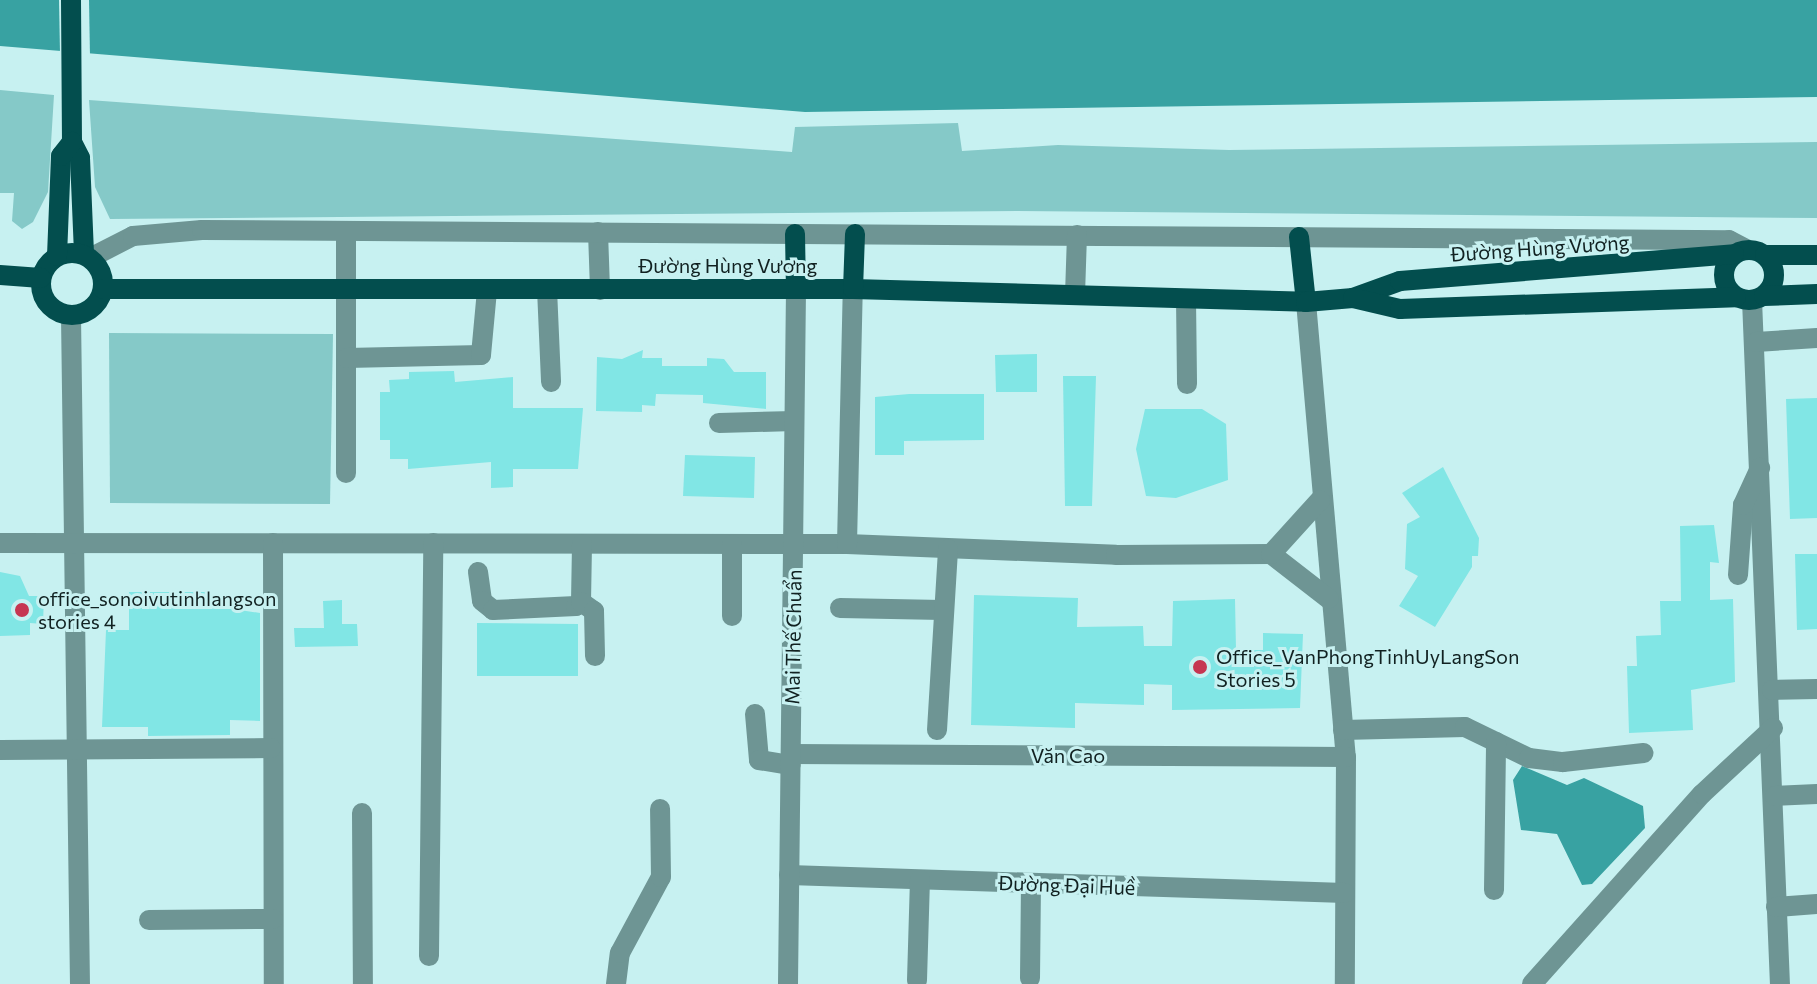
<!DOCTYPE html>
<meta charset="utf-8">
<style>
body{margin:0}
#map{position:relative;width:1817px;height:984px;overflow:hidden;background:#c7f1f1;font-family:Commissioner,sans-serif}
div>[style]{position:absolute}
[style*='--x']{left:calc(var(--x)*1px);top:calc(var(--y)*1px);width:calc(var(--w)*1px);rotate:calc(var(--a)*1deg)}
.green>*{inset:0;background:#85c9c8}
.water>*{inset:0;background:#38a2a2}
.pier>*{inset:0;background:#c7f1f1}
.building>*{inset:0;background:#81e6e5}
.minor>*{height:20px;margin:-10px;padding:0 10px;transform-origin:10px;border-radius:10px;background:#6e9594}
.major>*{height:20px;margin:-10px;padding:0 10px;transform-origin:10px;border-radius:10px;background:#034e4e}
.major>.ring{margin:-10px;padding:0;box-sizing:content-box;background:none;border:20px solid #034e4e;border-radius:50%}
.dots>*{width:22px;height:22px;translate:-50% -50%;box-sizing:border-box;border:4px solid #c7f1f1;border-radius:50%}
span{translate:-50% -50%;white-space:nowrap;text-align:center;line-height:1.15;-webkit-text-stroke:6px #c7f1f1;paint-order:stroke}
.street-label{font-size:20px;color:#112121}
.poi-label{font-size:20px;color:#112121}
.left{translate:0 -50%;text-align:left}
</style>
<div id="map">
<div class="green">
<div style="clip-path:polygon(0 90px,54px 95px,48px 192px,33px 222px,22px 229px,12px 221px,14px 193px,0 193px)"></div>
<div style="clip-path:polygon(89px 100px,792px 152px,795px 127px,958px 123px,962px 151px,1058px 145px,1229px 150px,1817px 142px,1817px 218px,1017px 211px,110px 219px,95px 187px)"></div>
<div style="clip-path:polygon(109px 333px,333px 334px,330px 504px,110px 503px)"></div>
</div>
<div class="water">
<div style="clip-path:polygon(0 0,1817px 0,1817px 97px,805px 112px,0 46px)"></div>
<div style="clip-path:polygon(1522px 766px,1567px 785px,1584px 778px,1643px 806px,1645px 828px,1592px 884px,1582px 885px,1557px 834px,1521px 830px,1513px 780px)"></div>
</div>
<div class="pier">
<div style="clip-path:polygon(59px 0,89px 0,90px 57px,60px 54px)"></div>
</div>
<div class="building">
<div style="clip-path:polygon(643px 350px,642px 358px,662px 358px,662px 366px,707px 366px,707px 358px,724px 359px,734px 372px,766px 372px,766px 409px,703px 403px,703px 395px,656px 394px,655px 406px,642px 405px,642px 412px,596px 411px,597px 357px,622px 359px)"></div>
<div style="clip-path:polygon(1037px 354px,1037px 392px,996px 392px,995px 355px)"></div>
<div style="clip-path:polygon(454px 371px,455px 382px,513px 377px,513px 408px,583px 408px,578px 469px,513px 469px,513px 487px,491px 488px,491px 462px,408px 469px,408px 459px,390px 459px,390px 440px,380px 440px,380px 392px,390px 392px,389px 380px,409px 379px,409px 372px)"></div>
<div style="clip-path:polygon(1063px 376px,1096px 376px,1092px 506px,1065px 506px)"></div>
<div style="clip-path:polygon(909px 394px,984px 394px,984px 440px,904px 441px,904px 455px,875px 455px,875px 397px)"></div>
<div style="clip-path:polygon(1817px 398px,1817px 518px,1790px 519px,1786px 399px)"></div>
<div style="clip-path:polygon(1145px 409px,1202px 409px,1226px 424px,1228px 480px,1176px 498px,1146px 496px,1136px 449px)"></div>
<div style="clip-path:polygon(685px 455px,755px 457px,754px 498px,683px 496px)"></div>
<div style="clip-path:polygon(1443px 467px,1479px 538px,1478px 556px,1472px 556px,1472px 567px,1435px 627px,1399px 606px,1418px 576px,1405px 569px,1407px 524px,1420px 517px,1402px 493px)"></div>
<div style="clip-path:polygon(1714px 525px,1719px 563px,1710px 562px,1710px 600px,1733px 599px,1735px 682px,1691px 690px,1693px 730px,1629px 733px,1627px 666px,1637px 666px,1636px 636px,1661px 635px,1660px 601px,1681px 601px,1680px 526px)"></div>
<div style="clip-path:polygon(1795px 554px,1817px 554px,1817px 629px,1797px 630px)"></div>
<div style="clip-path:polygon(0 572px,20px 576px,29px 596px,44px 596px,43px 624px,30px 623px,30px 635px,0 636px)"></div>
<div style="clip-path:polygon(129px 592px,206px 592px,206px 599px,233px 599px,233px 609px,260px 613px,260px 721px,230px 720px,230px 735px,148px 736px,148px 727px,102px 727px,106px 630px,129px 630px)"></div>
<div style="clip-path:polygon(974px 595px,1078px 598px,1077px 627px,1143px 626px,1144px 646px,1172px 646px,1173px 601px,1235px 599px,1236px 650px,1263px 650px,1263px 633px,1303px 634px,1300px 708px,1172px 710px,1172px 685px,1144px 684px,1144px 705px,1075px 703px,1075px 728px,971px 725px)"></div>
<div style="clip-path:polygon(342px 600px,342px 624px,357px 624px,358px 646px,295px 647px,294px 628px,324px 628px,323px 601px)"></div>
<div style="clip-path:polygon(477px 623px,578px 624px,578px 676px,477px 676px)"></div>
</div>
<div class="minor">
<div style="--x:346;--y:232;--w:241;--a:90"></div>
<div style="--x:598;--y:232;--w:58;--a:88"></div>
<div style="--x:90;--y:258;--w:48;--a:-27.1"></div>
<div style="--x:133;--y:236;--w:69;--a:-5"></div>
<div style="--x:202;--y:230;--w:1527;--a:0.38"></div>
<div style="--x:1729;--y:240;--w:19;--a:28"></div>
<div style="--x:547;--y:289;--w:93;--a:87.5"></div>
<div style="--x:1075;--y:295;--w:60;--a:-88.1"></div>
<div style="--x:1186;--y:299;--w:85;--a:89.3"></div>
<div style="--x:1752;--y:300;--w:685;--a:87.66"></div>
<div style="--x:1306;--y:302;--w:457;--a:85"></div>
<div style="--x:1346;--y:757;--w:227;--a:90.3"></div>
<div style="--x:71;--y:316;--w:668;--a:89.23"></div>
<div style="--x:1756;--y:342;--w:61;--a:-3.8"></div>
<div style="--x:347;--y:358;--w:134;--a:-1.3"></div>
<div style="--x:481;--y:355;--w:65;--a:-84.7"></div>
<div style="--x:719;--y:423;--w:75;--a:-1.5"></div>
<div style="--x:0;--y:543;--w:847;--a:0.07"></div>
<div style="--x:847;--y:544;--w:269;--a:2.3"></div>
<div style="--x:1116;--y:555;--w:155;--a:-0.4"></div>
<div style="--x:1271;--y:554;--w:73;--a:37.8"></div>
<div style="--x:273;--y:543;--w:441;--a:89.9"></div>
<div style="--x:847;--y:544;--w:255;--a:-88.7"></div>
<div style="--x:1271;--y:554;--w:73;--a:-47.8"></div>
<div style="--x:478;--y:572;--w:29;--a:82"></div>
<div style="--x:482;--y:601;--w:14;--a:39"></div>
<div style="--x:493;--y:610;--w:83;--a:-2.8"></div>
<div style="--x:576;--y:606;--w:6;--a:-39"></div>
<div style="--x:581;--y:602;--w:58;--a:-89"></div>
<div style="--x:1738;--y:575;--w:70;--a:-85.9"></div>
<div style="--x:1743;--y:505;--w:41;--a:-65.3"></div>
<div style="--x:581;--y:602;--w:16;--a:35"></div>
<div style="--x:594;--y:611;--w:45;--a:88.7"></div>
<div style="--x:840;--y:608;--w:102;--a:1.1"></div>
<div style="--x:732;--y:616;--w:71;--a:-90"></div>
<div style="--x:1772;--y:690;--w:45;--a:-1.3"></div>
<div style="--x:755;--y:714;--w:46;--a:85"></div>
<div style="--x:759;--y:760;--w:32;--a:9"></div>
<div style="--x:937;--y:730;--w:181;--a:-86.5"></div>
<div style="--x:1343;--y:730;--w:122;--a:-1.4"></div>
<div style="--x:1465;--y:727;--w:71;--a:25.8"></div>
<div style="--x:1529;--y:758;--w:34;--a:7"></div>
<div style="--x:1563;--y:762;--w:81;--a:-6.4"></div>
<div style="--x:0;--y:750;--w:271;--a:-0.4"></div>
<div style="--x:791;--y:754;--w:555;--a:0.31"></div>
<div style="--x:1775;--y:796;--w:42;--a:-2.7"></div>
<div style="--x:362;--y:813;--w:171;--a:89.7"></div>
<div style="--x:789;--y:875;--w:556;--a:1.85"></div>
<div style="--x:1494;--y:890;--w:148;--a:-89.2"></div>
<div style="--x:1776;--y:907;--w:41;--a:-4.2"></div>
<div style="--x:149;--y:920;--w:124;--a:-0.5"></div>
<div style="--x:429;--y:956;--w:413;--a:-89.4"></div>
<div style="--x:1030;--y:978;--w:94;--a:-89.4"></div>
<div style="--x:917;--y:980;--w:100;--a:-88.3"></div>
<div style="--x:616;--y:984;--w:31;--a:-83"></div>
<div style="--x:620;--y:953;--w:86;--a:-61.7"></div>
<div style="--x:661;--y:877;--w:68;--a:-90.8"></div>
<div style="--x:788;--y:984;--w:695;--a:-89.34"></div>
<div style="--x:1532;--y:984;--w:255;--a:-48.2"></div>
<div style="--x:1702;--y:794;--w:97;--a:-42.9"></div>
</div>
<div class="major">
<div style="--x:71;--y:0;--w:142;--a:89.6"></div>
<div style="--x:72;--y:142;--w:18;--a:63"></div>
<div style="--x:80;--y:158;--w:97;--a:87.6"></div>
<div style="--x:795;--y:234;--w:55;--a:89"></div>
<div style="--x:1299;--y:237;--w:65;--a:83.9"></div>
<div class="ring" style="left:1724px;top:250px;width:30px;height:30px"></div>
<div class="ring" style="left:41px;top:253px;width:42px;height:42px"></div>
<div style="--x:1765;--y:255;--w:52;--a:0"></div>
<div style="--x:57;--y:256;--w:100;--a:-87.7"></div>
<div style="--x:61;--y:156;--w:18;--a:-52"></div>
<div style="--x:0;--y:275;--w:41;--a:4.2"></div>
<div style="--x:103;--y:289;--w:750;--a:0"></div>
<div style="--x:853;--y:289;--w:453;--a:1.6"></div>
<div style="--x:1306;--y:302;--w:47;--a:-4.9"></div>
<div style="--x:1353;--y:298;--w:50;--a:-19.9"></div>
<div style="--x:1400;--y:281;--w:335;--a:-4.6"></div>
<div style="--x:853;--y:289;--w:55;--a:-87.9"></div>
<div style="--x:1764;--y:296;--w:53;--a:-2.2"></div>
<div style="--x:1353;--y:298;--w:48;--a:13.2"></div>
<div style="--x:1400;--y:309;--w:336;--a:-2"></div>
</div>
<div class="dots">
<div style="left:22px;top:610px;background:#c63651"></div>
<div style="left:1200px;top:667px;background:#c63651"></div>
</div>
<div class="street-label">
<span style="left:1540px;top:248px;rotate:-4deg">Đường Hùng Vương</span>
<span style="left:728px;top:265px">Đường Hùng Vương</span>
<span style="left:793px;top:637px;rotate:-89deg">Mai Thế Chuẩn</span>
<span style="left:1068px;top:755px">Văn Cao</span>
<span style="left:1067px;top:885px;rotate:2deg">Đường Đại Huề</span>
</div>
<div class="poi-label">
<span class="left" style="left:38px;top:610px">office_sonoivutinhlangson<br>stories 4</span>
<span class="left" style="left:1216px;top:668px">Office_VanPhongTinhUyLangSon<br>Stories 5</span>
</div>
</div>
